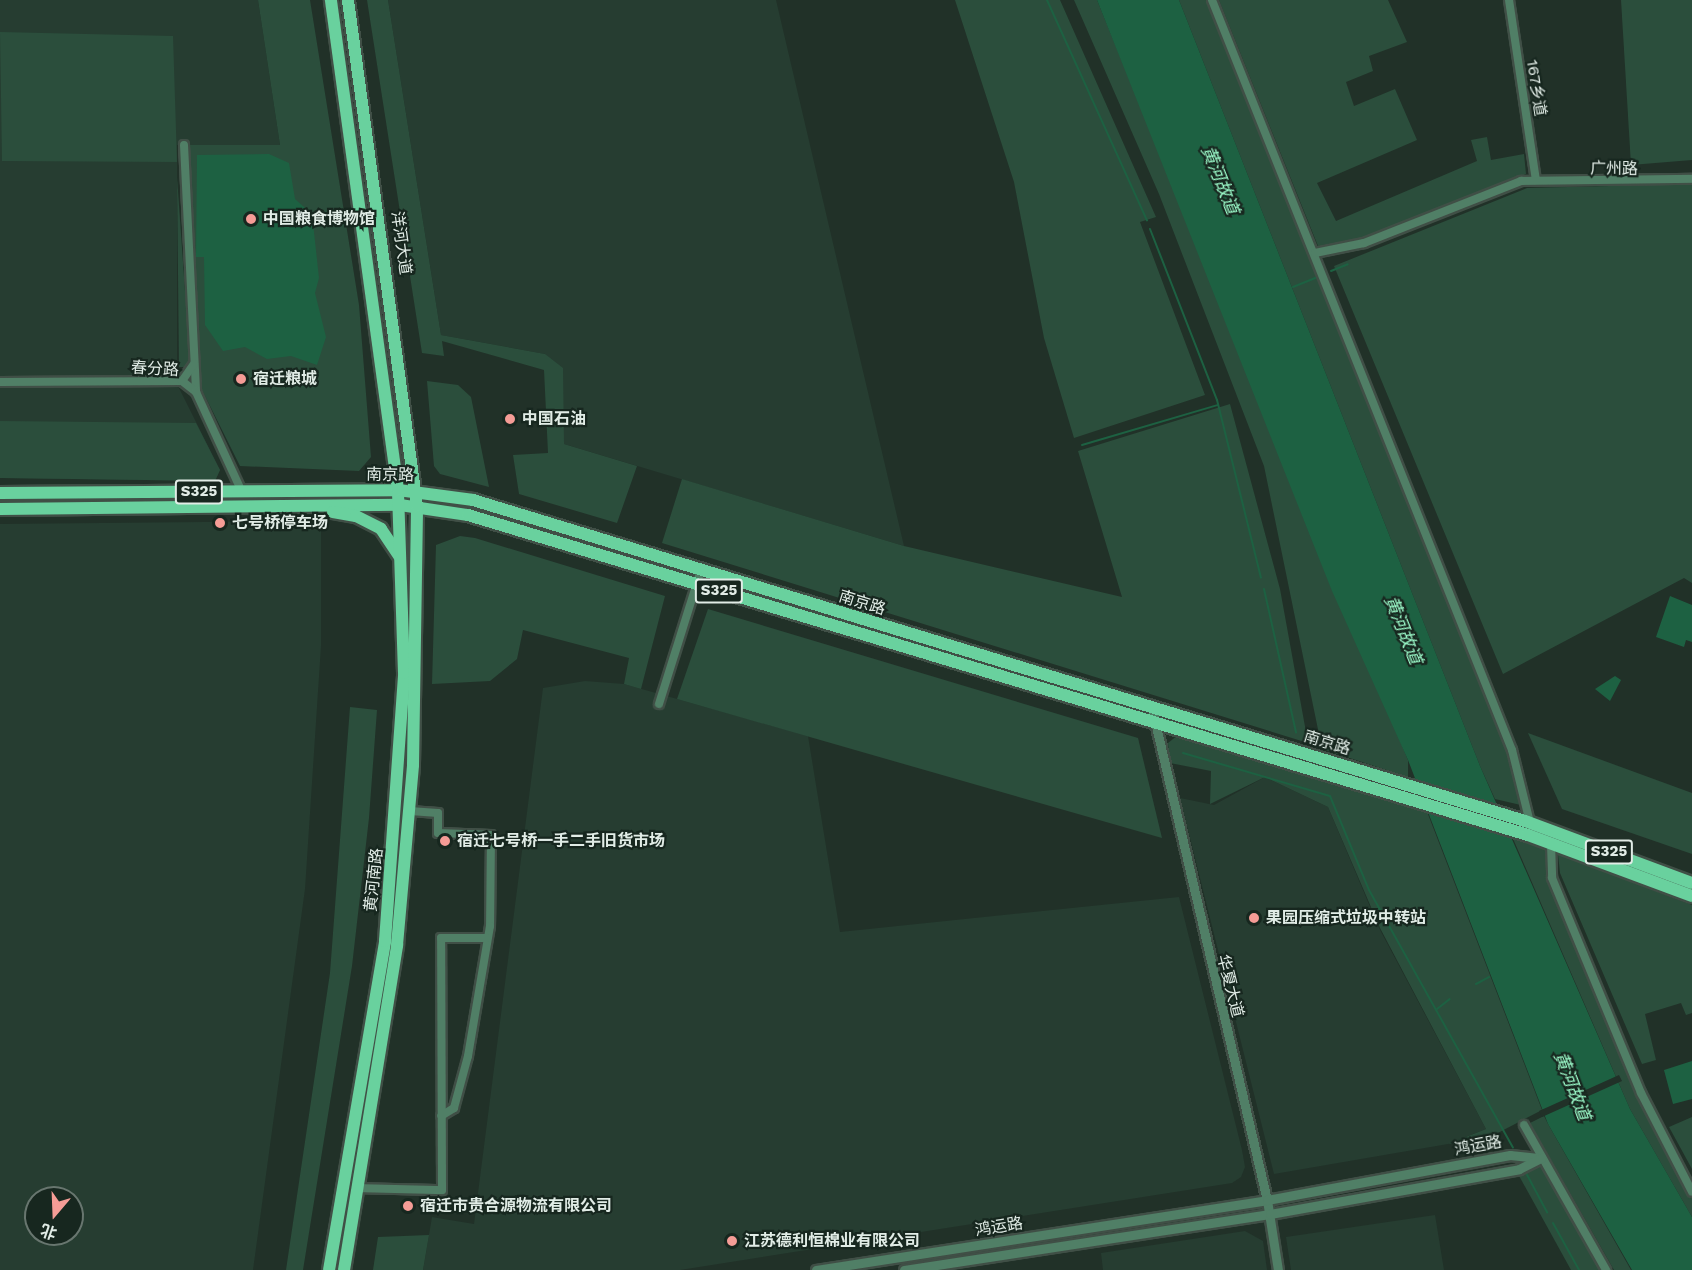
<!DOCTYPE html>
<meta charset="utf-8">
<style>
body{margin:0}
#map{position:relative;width:1692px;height:1270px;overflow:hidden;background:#213128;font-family:"Work Sans","Noto Sans SC",sans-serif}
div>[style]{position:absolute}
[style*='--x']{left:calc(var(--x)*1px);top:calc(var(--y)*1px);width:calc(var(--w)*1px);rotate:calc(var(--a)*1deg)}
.built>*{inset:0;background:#263d31}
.green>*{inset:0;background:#2b4e3c}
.water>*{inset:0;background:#1d6142}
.pier>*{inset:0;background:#213128}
.stream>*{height:2px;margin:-1px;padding:0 1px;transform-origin:1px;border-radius:1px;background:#1d6142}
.roads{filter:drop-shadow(2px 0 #404f46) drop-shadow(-2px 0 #404f46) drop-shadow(0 2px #404f46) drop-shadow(0 -2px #404f46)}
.minor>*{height:8px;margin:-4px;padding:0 4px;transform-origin:4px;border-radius:4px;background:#507f66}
.tertiary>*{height:9px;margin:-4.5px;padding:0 4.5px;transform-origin:4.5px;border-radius:4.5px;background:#507f66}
.primary>*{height:12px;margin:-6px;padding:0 6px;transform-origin:6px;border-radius:6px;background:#69d19e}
.dots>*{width:16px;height:16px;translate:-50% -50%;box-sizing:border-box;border:3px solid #17271f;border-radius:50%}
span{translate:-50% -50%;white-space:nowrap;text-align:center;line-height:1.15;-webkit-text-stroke:4.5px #17271f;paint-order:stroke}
.shield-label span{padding:2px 4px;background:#17271f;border:2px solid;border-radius:4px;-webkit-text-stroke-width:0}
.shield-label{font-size:15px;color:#e1ece6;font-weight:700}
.street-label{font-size:16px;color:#e1ece6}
.poi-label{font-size:16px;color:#e1ece6;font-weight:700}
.left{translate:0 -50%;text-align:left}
.water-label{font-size:18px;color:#9bfac9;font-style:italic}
.north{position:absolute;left:24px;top:1186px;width:60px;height:60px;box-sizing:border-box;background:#17271f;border:2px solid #68766f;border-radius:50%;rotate:199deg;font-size:16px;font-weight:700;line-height:24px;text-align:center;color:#e1ece6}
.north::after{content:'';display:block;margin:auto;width:21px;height:27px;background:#f59c96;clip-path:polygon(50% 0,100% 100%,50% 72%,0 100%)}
</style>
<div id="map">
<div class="built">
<div style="clip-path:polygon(0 0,258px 0,280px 145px,177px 145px,177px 384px,220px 470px,215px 481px,0 478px)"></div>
<div style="clip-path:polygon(388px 0,776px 0,904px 546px,564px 444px,545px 354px,441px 335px)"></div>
<div style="clip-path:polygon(evenodd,321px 521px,321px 646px,305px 889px,253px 1270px,0 1270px,0 524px,321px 521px,36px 1198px,72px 1198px,72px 1234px,36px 1234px,36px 1198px)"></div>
<div style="clip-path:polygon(585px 681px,624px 684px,808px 736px,840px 932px,1179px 897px,1242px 1150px,1245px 1167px,1241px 1177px,1232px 1183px,680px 1270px,423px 1270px,432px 1217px,474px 1224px,543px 688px)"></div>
<div style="clip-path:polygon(1265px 777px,1328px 807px,1379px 928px,1486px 1129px,1448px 1144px,1274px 1174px,1180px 798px,1214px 805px)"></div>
<div style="clip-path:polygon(1435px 1215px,1444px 1270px,1291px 1270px,1286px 1237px)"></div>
<div style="clip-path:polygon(1245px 1231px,1263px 1241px,1267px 1270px,1103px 1270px,1101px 1253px)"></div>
</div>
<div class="green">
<div style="clip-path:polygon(258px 0,310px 0,359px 305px,371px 457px,359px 471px,240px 466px,200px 386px,186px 145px,280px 145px)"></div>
<div style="clip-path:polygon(367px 0,388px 0,441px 335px,545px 354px,563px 368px,564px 444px,637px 466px,617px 523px,519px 494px,513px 455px,548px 453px,544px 370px,442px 341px,444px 356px,422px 353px)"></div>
<div style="clip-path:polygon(955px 0,1060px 0,1156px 217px,1140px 222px,1205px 395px,1074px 438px,1044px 338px,1014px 182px)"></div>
<div style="clip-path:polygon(1074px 0,1097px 0,1408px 760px,1408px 777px,1322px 749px,1264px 466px,1159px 194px)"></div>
<div style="clip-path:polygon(1179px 0,1207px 0,1508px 753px,1525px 806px,1495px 799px,1480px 766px)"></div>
<div style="clip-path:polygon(1219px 0,1388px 0,1407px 42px,1369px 56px,1373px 71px,1346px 82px,1354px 106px,1395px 89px,1417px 140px,1317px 183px,1336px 221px,1477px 161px,1471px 140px,1487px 137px,1491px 160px,1524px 154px,1526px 174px,1364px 237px,1318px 246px)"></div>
<div style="clip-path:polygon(1621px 0,1692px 0,1692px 160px,1631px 165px)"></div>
<div style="clip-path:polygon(0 32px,173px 36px,177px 162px,2px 161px)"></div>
<div style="clip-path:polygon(177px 177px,190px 362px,186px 367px,179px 367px)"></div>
<div style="clip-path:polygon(1692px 184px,1692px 583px,1684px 578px,1503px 674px,1334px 266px,1527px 188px)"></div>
<div style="clip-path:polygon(427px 381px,458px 385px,471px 397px,489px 487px,440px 474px,434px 466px)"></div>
<div style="clip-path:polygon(1230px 404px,1280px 589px,1308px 743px,662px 543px,682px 479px,904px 546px,1122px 597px,1078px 451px)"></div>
<div style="clip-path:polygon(0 421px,196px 423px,220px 470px,215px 481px,0 478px)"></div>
<div style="clip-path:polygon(475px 538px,665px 596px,641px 689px,624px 684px,629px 658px,523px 630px,517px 659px,490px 681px,432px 684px,436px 545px,460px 536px)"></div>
<div style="clip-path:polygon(708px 609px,1138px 738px,1162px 838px,677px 699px)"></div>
<div style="clip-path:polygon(350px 707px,377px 710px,369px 818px,352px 966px,303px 1270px,286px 1270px,330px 973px)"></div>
<div style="clip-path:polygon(1528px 733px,1692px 793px,1692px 854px,1562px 809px)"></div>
<div style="clip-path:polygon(1178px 735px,1426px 809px,1542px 1110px,1492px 1136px,1448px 1144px,1486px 1129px,1380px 928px,1328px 807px,1265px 777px,1210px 804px,1211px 771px,1170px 763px,1168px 743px)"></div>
<div style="clip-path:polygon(1511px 834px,1548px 846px,1548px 875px,1638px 1092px,1692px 1197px,1692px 1217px,1630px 1109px)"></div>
<div style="clip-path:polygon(1558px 854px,1692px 905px,1692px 1013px,1686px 1015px,1681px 1003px,1645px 1014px,1656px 1060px,1642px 1064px,1560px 873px)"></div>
<div style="clip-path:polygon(1544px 1116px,1548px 1124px,1631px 1270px,1614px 1270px,1530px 1123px)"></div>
<div style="clip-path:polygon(1692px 1117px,1692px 1169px,1669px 1127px)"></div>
<div style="clip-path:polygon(1540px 1162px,1603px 1270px,1571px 1270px,1518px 1174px)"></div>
<div style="clip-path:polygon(429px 1235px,423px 1270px,373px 1270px,378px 1237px)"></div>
</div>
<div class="water">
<div style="clip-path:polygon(1097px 0,1179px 0,1480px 766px,1630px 1109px,1692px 1217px,1692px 1270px,1632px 1270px,1548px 1124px,1408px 760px,1332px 591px)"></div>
<div style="clip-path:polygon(269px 154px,289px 163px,295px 199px,312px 214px,319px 278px,315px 293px,326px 337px,317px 365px,291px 356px,267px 359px,245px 347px,223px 351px,205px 325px,204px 257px,196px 257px,197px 155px)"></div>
<div style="clip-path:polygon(1670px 596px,1692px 605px,1692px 642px,1686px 640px,1684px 647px,1656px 637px)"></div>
<div style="clip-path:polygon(1615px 676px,1621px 680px,1610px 701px,1595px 689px)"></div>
<div style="clip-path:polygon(1692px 1061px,1692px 1099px,1673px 1104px,1664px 1070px)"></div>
</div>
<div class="pier">
<div style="clip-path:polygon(1619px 1075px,1622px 1081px,1542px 1117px,1539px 1111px)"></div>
</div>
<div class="stream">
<div style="--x:1047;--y:0;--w:242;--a:65.6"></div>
<div style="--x:1150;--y:229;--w:184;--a:68.6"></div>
<div style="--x:1217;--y:400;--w:183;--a:76.1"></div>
<div style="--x:1331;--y:271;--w:18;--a:-22"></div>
<div style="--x:1293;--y:287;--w:24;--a:-22"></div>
<div style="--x:1082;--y:445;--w:142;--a:-16.4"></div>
<div style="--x:1264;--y:589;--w:147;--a:77.4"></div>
<div style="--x:1183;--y:753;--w:153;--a:16.3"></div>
<div style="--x:1330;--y:796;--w:102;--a:67.5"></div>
<div style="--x:1369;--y:890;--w:295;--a:60.8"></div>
<div style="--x:1476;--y:984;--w:15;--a:-28"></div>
<div style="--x:1437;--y:1009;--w:16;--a:-38"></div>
<div style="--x:1525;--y:1171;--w:47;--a:61.8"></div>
<div style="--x:1553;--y:1223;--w:54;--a:61"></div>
</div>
<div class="roads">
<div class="minor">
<div style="--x:1212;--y:0;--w:808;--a:68.2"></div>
<div style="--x:1512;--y:750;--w:75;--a:76.1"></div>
<div style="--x:1509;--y:0;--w:182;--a:81.5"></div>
<div style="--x:184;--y:145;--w:247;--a:87.2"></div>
<div style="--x:1315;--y:253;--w:50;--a:-11.5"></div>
<div style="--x:1364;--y:243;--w:169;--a:-21.5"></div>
<div style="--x:1521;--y:181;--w:171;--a:-0.7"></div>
<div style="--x:182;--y:381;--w:21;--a:-55"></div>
<div style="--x:0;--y:382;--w:182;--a:-0.3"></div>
<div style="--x:182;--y:381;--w:18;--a:38"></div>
<div style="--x:196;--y:392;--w:110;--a:65.3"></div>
<div style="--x:659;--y:704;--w:140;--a:-72.6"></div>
<div style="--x:410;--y:811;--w:28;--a:4"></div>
<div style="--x:438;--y:813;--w:20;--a:90"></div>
<div style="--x:438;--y:833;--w:53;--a:2.2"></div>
<div style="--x:491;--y:835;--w:91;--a:90.6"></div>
<div style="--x:490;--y:926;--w:132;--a:99.6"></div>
<div style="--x:468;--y:1056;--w:54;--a:105.1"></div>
<div style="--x:454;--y:1108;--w:15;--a:148"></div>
<div style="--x:1551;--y:844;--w:34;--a:88"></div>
<div style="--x:1552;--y:878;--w:233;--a:67.5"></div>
<div style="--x:1641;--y:1093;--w:111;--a:62.7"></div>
<div style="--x:1524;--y:1125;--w:167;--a:60.5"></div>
<div style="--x:358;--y:1188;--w:84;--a:1.4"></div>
<div style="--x:442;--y:1190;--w:252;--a:-90.2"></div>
<div style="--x:441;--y:938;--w:46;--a:0"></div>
</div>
<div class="tertiary">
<div style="--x:1152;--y:709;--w:504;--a:76.82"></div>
<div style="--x:1267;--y:1200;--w:71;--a:81.1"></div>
<div style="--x:816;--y:1270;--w:456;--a:-8.8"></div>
<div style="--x:1267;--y:1200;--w:247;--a:-10.5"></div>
<div style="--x:1510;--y:1155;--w:31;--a:6"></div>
<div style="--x:904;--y:1270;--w:370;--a:-8.7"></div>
<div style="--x:1270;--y:1214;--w:253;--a:-10.2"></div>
<div style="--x:1519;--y:1169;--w:25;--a:-27"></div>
</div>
<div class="primary">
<div style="--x:0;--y:493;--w:398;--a:-0.4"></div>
<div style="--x:398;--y:490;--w:76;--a:7.6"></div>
<div style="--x:473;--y:500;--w:1100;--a:16.97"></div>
<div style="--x:1525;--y:821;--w:178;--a:20.4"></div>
<div style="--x:0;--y:509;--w:400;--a:-0.6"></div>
<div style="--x:400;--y:505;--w:69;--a:8.4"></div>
<div style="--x:468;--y:515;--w:1107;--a:16.8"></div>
<div style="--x:1528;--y:835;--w:175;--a:20.4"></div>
<div style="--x:333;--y:512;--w:23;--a:10"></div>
<div style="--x:356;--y:516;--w:28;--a:27"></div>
<div style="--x:381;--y:529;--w:32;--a:56"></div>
<div style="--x:329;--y:1270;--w:334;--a:-80.3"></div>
<div style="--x:385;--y:941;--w:269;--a:-85.9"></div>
<div style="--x:404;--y:673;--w:183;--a:-91.9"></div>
<div style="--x:398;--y:490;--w:495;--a:-97.8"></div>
<div style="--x:344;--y:1270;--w:329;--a:-80.7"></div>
<div style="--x:397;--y:945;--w:181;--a:-84.9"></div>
<div style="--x:413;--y:765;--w:259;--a:-89.1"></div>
<div style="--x:417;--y:506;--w:511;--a:-97.77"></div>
</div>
</div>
<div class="dots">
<div style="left:251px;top:219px;background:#f59c96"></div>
<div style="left:241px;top:379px;background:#f59c96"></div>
<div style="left:510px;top:419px;background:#f59c96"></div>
<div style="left:220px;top:523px;background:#f59c96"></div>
<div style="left:445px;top:841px;background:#f59c96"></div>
<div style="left:1254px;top:918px;background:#f59c96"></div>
<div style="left:408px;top:1206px;background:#f59c96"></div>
<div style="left:732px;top:1241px;background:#f59c96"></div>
</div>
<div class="shield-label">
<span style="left:199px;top:492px">S325</span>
<span style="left:719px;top:591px">S325</span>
<span style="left:1609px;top:852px">S325</span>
</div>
<div class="street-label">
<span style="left:1536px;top:88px;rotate:81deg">167乡道</span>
<span style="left:1614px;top:169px;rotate:1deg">广州路</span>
<span style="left:401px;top:243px;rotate:82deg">洋河大道</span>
<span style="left:155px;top:369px;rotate:3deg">春分路</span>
<span style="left:390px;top:475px;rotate:1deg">南京路</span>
<span style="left:862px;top:603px;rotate:17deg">南京路</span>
<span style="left:1327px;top:743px;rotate:17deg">南京路</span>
<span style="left:374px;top:880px;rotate:-84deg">黄河南路</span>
<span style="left:1230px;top:986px;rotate:76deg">华夏大道</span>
<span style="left:1478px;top:1146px;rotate:-10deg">鸿运路</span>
<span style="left:999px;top:1227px;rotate:-9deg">鸿运路</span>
</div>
<div class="poi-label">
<span class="left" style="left:263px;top:219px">中国粮食博物馆</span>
<span class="left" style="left:253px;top:379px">宿迁粮城</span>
<span class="left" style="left:522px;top:419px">中国石油</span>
<span class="left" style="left:232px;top:523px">七号桥停车场</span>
<span class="left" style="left:457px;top:841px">宿迁七号桥一手二手旧货市场</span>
<span class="left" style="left:1266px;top:918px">果园压缩式垃圾中转站</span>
<span class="left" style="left:420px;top:1206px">宿迁市贵合源物流有限公司</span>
<span class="left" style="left:744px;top:1241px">江苏德利恒棉业有限公司</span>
</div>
<div class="water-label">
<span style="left:1220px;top:180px;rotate:68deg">黄河故道</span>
<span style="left:1403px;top:630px;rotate:68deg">黄河故道</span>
<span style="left:1572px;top:1086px;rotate:69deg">黄河故道</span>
</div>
<div class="north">北</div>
</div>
